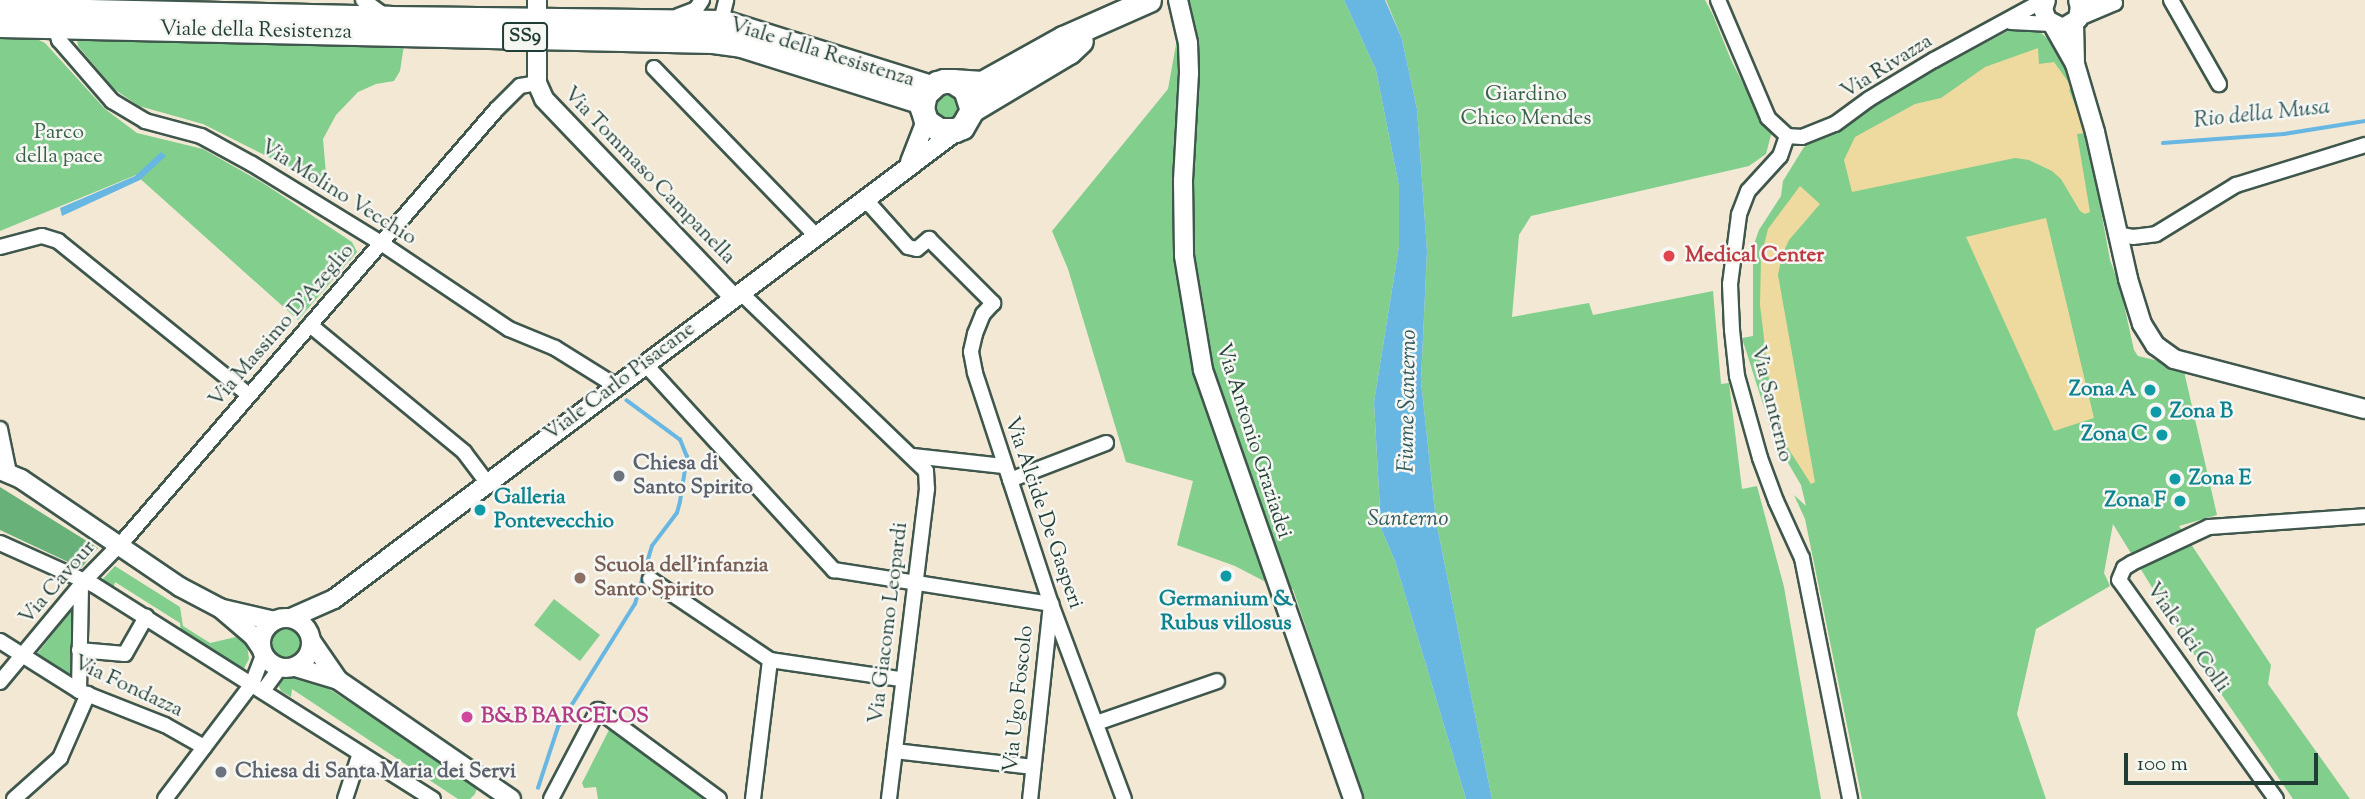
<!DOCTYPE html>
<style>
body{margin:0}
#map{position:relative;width:2365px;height:799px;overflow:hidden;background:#f2e8d4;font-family:"Sorts Mill Goudy",serif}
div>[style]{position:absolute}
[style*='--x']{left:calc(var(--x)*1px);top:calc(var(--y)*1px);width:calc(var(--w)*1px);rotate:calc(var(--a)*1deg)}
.green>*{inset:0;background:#81ce8d}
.round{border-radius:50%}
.forest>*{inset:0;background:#68b178}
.sand>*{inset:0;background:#eeda9e}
.water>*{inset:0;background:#68b7e2}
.stream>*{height:3.5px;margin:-1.75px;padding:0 1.75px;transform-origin:1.75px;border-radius:1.75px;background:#68b7e2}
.roads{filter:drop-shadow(2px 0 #3f574c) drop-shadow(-2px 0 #3f574c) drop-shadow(0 2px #3f574c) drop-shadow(0 -2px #3f574c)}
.minor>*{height:14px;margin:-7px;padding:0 7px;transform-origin:7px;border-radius:7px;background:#fff}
.tertiary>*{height:18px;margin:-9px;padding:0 9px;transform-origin:9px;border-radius:9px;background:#fff}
.tertiary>.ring{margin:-9px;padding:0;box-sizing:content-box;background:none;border:18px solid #fff;border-radius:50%}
.primary>*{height:23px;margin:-11.5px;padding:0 11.5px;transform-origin:11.5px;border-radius:11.5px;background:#fff}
.dots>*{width:19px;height:19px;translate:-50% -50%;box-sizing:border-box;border:4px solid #f6f6f2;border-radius:50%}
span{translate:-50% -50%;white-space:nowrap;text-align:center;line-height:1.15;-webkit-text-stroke:5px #f6f6f2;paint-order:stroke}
.shield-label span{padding:2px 5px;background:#f6f6f2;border:2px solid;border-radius:5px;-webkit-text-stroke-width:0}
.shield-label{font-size:19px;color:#1f3d34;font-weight:700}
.street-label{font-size:21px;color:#1f3d34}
.park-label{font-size:21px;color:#38614a}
.health-label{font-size:21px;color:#be3a42;font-weight:700}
.left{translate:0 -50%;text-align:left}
.culture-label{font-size:21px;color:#0d838f;font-weight:700}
.right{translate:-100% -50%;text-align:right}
.worship-label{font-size:21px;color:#5b616d;font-weight:700}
.education-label{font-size:21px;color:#785e54;font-weight:700}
.hotel-label{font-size:21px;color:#b23c85;font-weight:700}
.water-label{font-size:23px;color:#315c60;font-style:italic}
.scale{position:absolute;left:2124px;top:753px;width:194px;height:32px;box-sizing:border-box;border:4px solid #1f3d34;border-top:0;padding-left:9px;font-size:21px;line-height:24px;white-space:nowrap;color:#1f3d34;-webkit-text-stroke:5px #f6f6f2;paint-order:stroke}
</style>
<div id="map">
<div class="green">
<div style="clip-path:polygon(1184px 0,1344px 0,1376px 70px,1399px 186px,1399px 246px,1374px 402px,1381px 528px,1395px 561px,1466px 799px,1363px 799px,1293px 589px,1281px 590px,1235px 566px,1177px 545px,1193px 481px,1126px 462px,1068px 269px,1052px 231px,1168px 89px)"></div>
<div style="clip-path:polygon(1386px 0,1705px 0,1713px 15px,1731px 60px,1758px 113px,1772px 131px,1766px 154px,1749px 166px,1531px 216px,1519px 235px,1512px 317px,1589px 303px,1593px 315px,1713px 291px,1721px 384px,1729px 383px,1742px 489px,1757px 486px,1784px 587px,1821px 799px,1492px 799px,1436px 521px,1421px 381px,1427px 251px,1417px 109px,1402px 39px)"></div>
<div style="clip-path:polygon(2010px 30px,2040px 32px,2057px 47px,2066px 61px,2088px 139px,2110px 260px,2120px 287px,2134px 350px,2138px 356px,2183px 367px,2217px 515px,2179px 526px,2271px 665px,2268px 684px,2350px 799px,2293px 799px,2185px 641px,2113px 524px,2104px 573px,2110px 586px,2036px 629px,2017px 714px,2046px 799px,1862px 799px,1805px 519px,1794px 495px,1806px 506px,1801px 485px,1774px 439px,1742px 338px,1753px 336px,1753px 247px,1759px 230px,1781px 196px,1783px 181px,1804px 147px,1839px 128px,1873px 103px)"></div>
<div style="clip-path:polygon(0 38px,35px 38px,45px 43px,105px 109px,137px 133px,203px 149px,263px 183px,352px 242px,357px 252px,298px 320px,136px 175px,0 231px)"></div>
<div style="clip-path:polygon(77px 39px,160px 41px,404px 45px,400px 71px,394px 81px,376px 84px,358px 92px,336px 115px,323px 139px,326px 174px,316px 181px,203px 124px,139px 106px,114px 89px,78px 46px)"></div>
<div class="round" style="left:934px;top:93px;width:26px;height:26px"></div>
<div style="clip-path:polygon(115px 566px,180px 607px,183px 626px,210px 643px,236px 637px,242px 640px,247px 645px,249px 659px,243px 670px,181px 632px,180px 623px,115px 582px,113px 590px,100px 582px)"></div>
<div style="clip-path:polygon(554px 599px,600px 635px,580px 661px,534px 625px)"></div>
<div style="clip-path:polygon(73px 608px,77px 611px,72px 677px,37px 654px)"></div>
<div class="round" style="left:271px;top:629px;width:30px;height:30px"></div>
<div style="clip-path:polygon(283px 676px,309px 676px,470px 780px,477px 788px,475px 794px,470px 799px,458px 799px,292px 689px,291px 697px,281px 691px,276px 680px)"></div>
<div style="clip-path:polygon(611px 726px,709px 799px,598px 799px,596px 787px,584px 788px,582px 783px)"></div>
</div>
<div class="forest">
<div style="clip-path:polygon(0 487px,98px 548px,81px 568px,0 530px)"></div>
</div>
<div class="sand">
<div style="clip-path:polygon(2038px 48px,2039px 64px,2054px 62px,2072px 87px,2069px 90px,2086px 133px,2077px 134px,2090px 212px,2085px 214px,2080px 211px,2061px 179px,2052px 171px,2029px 160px,2015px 158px,1852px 192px,1844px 160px,1855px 137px,1915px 104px,1941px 98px,1985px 67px)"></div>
<div style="clip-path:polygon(1800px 186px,1820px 204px,1789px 240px,1782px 255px,1778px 275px,1815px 482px,1811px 484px,1779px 434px,1769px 380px,1760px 305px,1761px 257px,1768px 229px)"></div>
<div style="clip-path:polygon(2046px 218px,2094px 418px,2054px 431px,1966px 237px)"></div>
</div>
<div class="water">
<div style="clip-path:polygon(1344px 0,1385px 0,1402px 39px,1417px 109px,1427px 251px,1421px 381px,1436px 521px,1492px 799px,1466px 799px,1395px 561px,1381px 528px,1374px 402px,1399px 246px,1399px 186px,1376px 70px)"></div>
<div style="clip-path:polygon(161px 152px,166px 156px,140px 180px,62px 216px,60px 208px,135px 176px)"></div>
</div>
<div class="stream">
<div style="--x:2163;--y:143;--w:121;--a:-4.3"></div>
<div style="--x:2284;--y:134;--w:82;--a:-9.1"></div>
<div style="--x:538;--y:788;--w:64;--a:-71.8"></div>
<div style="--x:558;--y:727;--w:145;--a:-58"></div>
<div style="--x:635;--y:604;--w:60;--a:-73.7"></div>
<div style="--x:652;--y:546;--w:41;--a:-52.9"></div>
<div style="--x:677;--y:513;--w:11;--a:-75"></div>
<div style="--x:680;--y:502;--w:46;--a:-81.2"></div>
<div style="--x:687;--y:457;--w:18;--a:-112"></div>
<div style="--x:680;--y:440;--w:66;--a:-143.7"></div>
</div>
<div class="roads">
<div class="minor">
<div style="--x:363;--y:0;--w:27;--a:36"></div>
<div style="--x:1718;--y:0;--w:128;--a:67"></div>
<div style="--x:1768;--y:118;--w:26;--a:43"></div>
<div style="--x:1787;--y:136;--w:15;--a:4"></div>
<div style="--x:1802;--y:137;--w:35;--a:-22"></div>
<div style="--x:1835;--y:124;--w:42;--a:-36.3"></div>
<div style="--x:1869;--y:99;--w:76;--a:-31"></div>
<div style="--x:1934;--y:60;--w:125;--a:-28.6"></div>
<div style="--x:2171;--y:0;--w:97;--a:60.3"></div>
<div style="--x:678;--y:16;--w:19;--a:-21"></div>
<div style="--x:696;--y:9;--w:11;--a:-56"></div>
<div style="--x:2077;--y:19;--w:41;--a:-22.8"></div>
<div style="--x:2115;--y:3;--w:26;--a:-173"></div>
<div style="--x:2011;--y:22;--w:40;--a:2.9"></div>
<div style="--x:55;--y:26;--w:15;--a:74"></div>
<div style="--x:59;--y:40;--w:81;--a:49"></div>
<div style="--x:112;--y:101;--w:39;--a:31"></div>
<div style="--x:145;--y:121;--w:58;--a:15"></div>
<div style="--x:201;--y:136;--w:58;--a:28.8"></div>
<div style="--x:252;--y:164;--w:151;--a:31.5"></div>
<div style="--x:381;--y:243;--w:154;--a:33.9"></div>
<div style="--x:509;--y:329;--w:50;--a:22.4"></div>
<div style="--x:555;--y:348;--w:72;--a:31.9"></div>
<div style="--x:719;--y:29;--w:30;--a:-76"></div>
<div style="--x:654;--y:68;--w:232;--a:46"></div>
<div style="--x:1787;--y:136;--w:21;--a:109"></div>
<div style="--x:1780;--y:156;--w:47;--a:132.4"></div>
<div style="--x:1748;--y:191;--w:26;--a:111"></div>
<div style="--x:1739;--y:215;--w:70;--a:97.4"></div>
<div style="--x:1730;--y:284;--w:46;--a:87.5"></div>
<div style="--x:1732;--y:330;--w:46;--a:83.8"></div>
<div style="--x:1737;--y:376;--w:85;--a:74.3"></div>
<div style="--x:1760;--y:458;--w:46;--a:69.6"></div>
<div style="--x:1776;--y:501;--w:63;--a:65.5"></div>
<div style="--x:1802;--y:558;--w:246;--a:78.7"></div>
<div style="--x:865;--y:199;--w:64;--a:48.1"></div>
<div style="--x:908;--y:247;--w:9;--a:13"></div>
<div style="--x:917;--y:249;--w:16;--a:-40"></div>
<div style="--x:929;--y:239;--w:91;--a:45"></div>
<div style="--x:993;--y:303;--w:15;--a:132"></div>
<div style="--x:983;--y:314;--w:22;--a:112"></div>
<div style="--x:975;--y:334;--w:18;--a:103"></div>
<div style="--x:971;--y:352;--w:21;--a:79"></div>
<div style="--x:975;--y:373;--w:243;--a:71.8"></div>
<div style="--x:1051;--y:604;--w:208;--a:69.5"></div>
<div style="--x:2116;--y:234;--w:17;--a:10"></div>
<div style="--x:2133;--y:237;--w:23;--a:-7"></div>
<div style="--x:2156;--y:234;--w:94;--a:-31.5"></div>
<div style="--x:2236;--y:185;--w:135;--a:-17.2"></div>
<div style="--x:0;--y:247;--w:43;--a:-14.7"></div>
<div style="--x:42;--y:236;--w:17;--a:17"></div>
<div style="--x:58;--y:241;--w:245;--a:38.9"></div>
<div style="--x:740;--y:292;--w:258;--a:43.9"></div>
<div style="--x:926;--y:471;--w:18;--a:87"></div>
<div style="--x:927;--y:489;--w:312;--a:97"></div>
<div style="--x:310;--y:325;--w:200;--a:39.5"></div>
<div style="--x:464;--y:452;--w:38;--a:53"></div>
<div style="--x:645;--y:364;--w:280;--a:47.5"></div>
<div style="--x:834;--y:570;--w:220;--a:8.9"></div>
<div style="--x:1051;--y:604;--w:196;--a:96.1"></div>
<div style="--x:0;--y:429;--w:45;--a:78.4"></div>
<div style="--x:913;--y:456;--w:91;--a:6.3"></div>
<div style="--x:1010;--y:480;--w:103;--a:-21.1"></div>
<div style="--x:0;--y:543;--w:103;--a:24.1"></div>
<div style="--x:94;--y:585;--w:401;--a:32.3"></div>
<div style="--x:650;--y:579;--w:145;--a:34"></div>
<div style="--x:770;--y:660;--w:132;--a:8.3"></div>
<div style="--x:0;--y:641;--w:93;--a:32.3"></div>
<div style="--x:79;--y:691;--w:92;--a:21.6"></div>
<div style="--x:165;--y:725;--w:45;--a:29.4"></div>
<div style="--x:79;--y:650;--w:46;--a:5"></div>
<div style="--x:125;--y:654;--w:43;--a:-60.4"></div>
<div style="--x:0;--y:682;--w:133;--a:-50.2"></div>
<div style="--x:85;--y:580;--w:59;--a:-45.7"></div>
<div style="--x:126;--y:538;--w:566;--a:-49.16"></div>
<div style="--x:496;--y:110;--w:34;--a:-45"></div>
<div style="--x:520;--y:86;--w:17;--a:-10"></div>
<div style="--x:79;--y:691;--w:105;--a:-88.9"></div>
<div style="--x:263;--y:691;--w:29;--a:-54"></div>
<div style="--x:1096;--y:723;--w:128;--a:-19.1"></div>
<div style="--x:895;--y:751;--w:139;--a:6.6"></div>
<div style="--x:14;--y:799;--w:62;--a:-41.7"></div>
<div style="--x:60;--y:758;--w:70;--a:-66.4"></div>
<div style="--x:165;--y:799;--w:144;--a:-52.9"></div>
<div style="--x:252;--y:684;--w:31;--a:-69"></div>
<div style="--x:345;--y:799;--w:48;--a:-71.9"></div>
<div style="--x:551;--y:799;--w:101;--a:-62.2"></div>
<div style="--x:598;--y:710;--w:150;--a:36.3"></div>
<div style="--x:753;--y:799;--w:140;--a:-83"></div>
<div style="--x:2276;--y:799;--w:269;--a:-125.6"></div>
<div style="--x:2119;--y:580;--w:13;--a:-67"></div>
<div style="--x:2124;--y:568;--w:9;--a:-32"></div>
<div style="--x:2132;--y:563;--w:85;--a:-25.1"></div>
<div style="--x:2209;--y:527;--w:156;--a:-4"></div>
</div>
<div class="tertiary">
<div style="--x:537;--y:0;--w:83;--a:90"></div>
<div style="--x:537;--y:83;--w:17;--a:66"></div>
<div style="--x:544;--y:99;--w:274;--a:46.3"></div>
<div style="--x:1178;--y:0;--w:44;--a:76.9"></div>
<div style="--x:1188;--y:43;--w:30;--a:88"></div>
<div style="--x:1189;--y:73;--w:108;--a:93.2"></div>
<div style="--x:1183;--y:181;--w:75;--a:89.2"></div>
<div style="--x:1184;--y:256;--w:116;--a:80.5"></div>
<div style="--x:1203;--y:370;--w:454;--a:70.7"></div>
<div style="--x:2046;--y:0;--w:9;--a:108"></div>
<div style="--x:2043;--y:9;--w:12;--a:70"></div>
<div style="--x:2047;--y:20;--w:18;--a:27"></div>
<div style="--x:2063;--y:28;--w:17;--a:-31"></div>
<div style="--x:2078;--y:19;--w:12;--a:-81"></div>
<div style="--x:2080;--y:7;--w:7;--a:-106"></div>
<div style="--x:2053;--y:25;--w:45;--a:60.6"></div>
<div style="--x:2075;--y:64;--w:41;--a:-91.4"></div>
<div style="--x:2075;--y:64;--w:71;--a:73.6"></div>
<div style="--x:2095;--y:132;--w:151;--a:77.3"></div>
<div style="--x:2128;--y:279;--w:47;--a:72.7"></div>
<div style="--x:2142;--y:324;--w:25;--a:58"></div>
<div style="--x:2155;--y:345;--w:24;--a:36"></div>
<div style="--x:2174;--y:359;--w:197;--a:14.7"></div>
<div style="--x:910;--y:162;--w:44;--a:-68.7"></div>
<div style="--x:0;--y:470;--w:23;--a:23"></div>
<div style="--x:21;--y:479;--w:192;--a:34.2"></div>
<div style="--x:180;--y:587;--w:45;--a:27.7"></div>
<div style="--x:220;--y:608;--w:43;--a:40.3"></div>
<div style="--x:253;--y:636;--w:14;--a:56"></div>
<div style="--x:223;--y:609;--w:52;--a:13.2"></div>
<div class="ring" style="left:261px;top:618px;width:32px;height:32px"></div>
<div style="--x:291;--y:618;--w:47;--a:-23.8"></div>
<div style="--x:334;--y:599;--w:782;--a:-36.94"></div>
<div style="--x:312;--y:642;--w:46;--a:55.6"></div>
<div style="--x:295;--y:667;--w:45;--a:16.8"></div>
<div style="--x:338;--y:680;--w:210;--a:34.5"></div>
</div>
<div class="primary">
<div style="--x:0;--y:9;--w:389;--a:1.3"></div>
<div style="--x:389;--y:18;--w:334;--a:0.7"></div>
<div style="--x:723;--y:22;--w:217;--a:17.4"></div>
<div style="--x:0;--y:25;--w:713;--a:1.29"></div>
<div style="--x:713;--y:41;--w:28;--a:8"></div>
<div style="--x:741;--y:45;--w:190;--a:17.5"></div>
<div style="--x:952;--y:81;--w:15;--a:32"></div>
<div style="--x:965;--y:89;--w:22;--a:72"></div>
<div style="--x:972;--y:110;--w:20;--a:120"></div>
<div style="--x:962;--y:127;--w:8;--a:157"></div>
<div style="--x:955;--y:130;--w:16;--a:180"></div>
<div style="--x:939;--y:130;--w:16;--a:-145"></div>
<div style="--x:926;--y:121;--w:14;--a:-107"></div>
<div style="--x:922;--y:108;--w:14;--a:-78"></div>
<div style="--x:925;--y:94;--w:16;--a:-43"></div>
<div style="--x:937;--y:83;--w:7;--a:-16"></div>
<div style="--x:944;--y:81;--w:8;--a:0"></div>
<div style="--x:952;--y:81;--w:30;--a:4"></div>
<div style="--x:982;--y:83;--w:93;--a:-29.1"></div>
<div style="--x:1063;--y:38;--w:94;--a:-23.8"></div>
<div style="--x:972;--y:110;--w:113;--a:-30.9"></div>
<div style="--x:1069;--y:52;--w:16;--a:-43"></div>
</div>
</div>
<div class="dots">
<div style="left:1669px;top:256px;background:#e0444e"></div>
<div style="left:2150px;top:390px;background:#0f9aa8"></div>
<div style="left:2156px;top:412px;background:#0f9aa8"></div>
<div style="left:2162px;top:435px;background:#0f9aa8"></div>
<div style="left:619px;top:476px;background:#6b7280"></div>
<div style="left:2175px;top:479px;background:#0f9aa8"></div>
<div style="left:2180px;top:501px;background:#0f9aa8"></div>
<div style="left:480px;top:510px;background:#0f9aa8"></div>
<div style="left:1226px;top:576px;background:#0f9aa8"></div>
<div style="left:580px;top:578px;background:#8d6e63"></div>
<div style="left:467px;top:717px;background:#d1479c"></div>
<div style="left:221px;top:772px;background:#6b7280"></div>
</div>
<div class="shield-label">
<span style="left:525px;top:37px">SS9</span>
</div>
<div class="street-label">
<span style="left:256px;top:31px;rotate:1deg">Viale della Resistenza</span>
<span style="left:822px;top:53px;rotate:17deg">Viale della Resistenza</span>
<span style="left:1887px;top:67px;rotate:-32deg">Via Rivazza</span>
<span style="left:649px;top:176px;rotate:46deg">Via Tommaso Campanella</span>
<span style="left:338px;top:193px;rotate:32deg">Via Molino Vecchio</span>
<span style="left:282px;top:326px;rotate:-49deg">Via Massimo D'Azeglio</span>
<span style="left:620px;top:382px;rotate:-37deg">Viale Carlo Pisacane</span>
<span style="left:1771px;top:404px;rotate:76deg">Via Santerno</span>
<span style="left:1253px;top:441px;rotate:72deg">Via Antonio Graziadei</span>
<span style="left:1043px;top:513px;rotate:71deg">Via Alcide De Gasperi</span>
<span style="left:58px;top:583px;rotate:-49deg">Via Cavour</span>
<span style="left:889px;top:623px;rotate:-83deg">Via Giacomo Leopardi</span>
<span style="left:2187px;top:638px;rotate:55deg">Viale dei Colli</span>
<span style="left:128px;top:687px;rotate:25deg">Via Fondazza</span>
<span style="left:1019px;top:699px;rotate:-84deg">Via Ugo Foscolo</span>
</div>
<div class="park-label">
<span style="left:1526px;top:107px">Giardino<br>Chico Mendes</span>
<span style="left:59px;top:145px">Parco<br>della pace</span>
</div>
<div class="health-label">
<span class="left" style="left:1685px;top:256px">Medical Center</span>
</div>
<div class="culture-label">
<span class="right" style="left:2136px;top:390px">Zona A</span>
<span class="left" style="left:2170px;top:412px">Zona B</span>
<span class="right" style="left:2148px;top:435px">Zona C</span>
<span class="left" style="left:2189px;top:479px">Zona E</span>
<span class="left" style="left:494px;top:510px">Galleria<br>Pontevecchio</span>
<span class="right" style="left:2166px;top:501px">Zona F</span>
<span style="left:1226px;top:612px">Germanium &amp;<br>Rubus villosus</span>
</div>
<div class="worship-label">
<span class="left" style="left:633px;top:476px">Chiesa di<br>Santo Spirito</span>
<span class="left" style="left:235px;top:772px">Chiesa di Santa Maria dei Servi</span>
</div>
<div class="education-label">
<span class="left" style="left:594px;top:578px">Scuola dell'infanzia<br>Santo Spirito</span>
</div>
<div class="hotel-label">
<span class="left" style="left:481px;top:717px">B&amp;B BARCELOS</span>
</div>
<div class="water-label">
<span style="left:2262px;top:115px;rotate:-6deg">Rio della Musa</span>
<span style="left:1409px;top:401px;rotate:-89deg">Fiume Santerno</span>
<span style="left:1408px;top:520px">Santerno</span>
</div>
<div class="scale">100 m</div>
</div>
